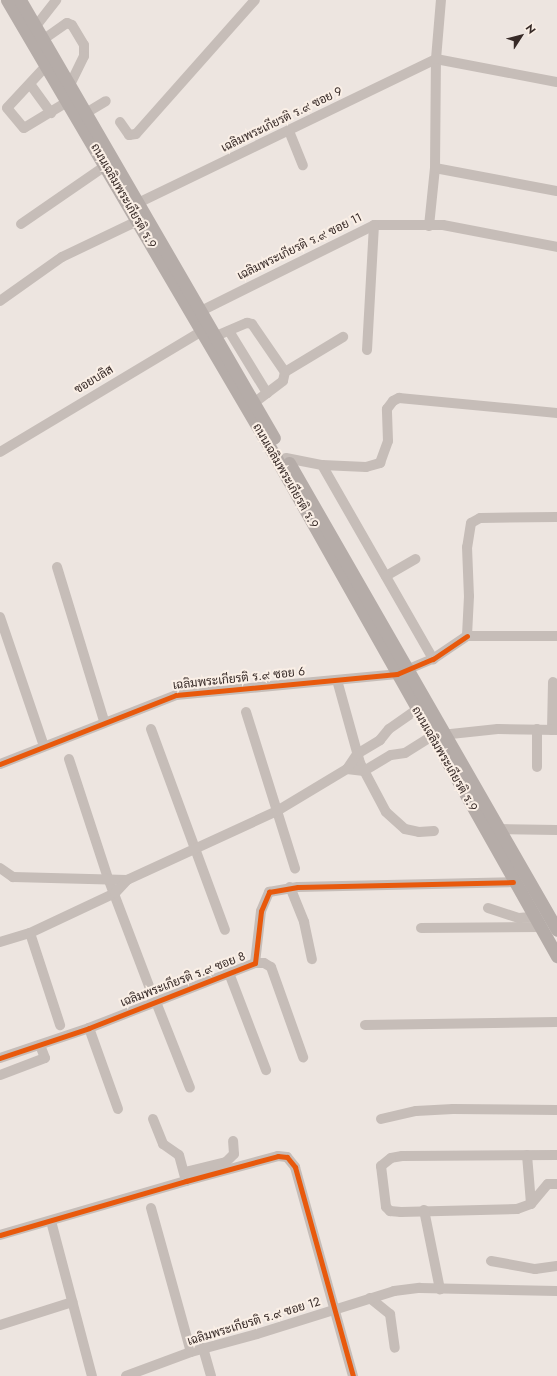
<!DOCTYPE html>
<meta charset="utf-8">
<style>
body{margin:0}
#map{position:relative;width:557px;height:1376px;overflow:hidden;background:#ede5e0;font-family:Jost,Sarabun,sans-serif}
div>[style]{position:absolute}
[style*='--x']{left:calc(var(--x)*1px);top:calc(var(--y)*1px);width:calc(var(--w)*1px);rotate:calc(var(--a)*1deg)}
.minor>*{height:10px;margin:-5px;padding:0 5px;transform-origin:5px;border-radius:5px;background:#c6bdb8}
.major>*{height:13px;margin:-6.5px;padding:0 6.5px;transform-origin:6.5px;border-radius:6.5px;background:#b5aca8}
.cycleway>*{height:5px;margin:-2.5px;padding:0 2.5px;transform-origin:2.5px;border-radius:2.5px;background:#e8590c}
span{translate:-50% -50%;white-space:nowrap;text-align:center;line-height:1.15;-webkit-text-stroke:4px #faefe6;paint-order:stroke}
.street-label{font-size:12px;color:#372a27}
.north{position:absolute;left:501px;top:16px;width:40px;height:40px;-webkit-text-stroke:3px #faefe6;paint-order:stroke;rotate:54deg;font-size:11px;font-weight:700;line-height:16px;text-align:center;color:#372a27}
.north::after{content:'';display:block;margin:auto;width:14px;height:18px;background:#372a27;clip-path:polygon(50% 0,100% 100%,50% 72%,0 100%)}
</style>
<div id="map">
<div class="minor">
<div style="--x:36;--y:26;--w:33;--a:-52"></div>
<div style="--x:44;--y:39;--w:28;--a:-35"></div>
<div style="--x:67;--y:23;--w:5;--a:22"></div>
<div style="--x:72;--y:25;--w:23;--a:59"></div>
<div style="--x:84;--y:45;--w:11;--a:90"></div>
<div style="--x:84;--y:56;--w:32;--a:116"></div>
<div style="--x:436;--y:59;--w:123;--a:10.8"></div>
<div style="--x:46;--y:66;--w:57;--a:132.9"></div>
<div style="--x:7;--y:108;--w:26;--a:50"></div>
<div style="--x:24;--y:128;--w:50;--a:-31.2"></div>
<div style="--x:30;--y:84;--w:36;--a:54"></div>
<div style="--x:86;--y:113;--w:23;--a:-31"></div>
<div style="--x:120;--y:122;--w:16;--a:55"></div>
<div style="--x:129;--y:135;--w:7;--a:-8"></div>
<div style="--x:136;--y:134;--w:179;--a:-48.4"></div>
<div style="--x:289;--y:131;--w:37;--a:68"></div>
<div style="--x:435;--y:168;--w:124;--a:10.7"></div>
<div style="--x:138;--y:203;--w:331;--a:-25.8"></div>
<div style="--x:21;--y:224;--w:102;--a:-34.6"></div>
<div style="--x:429;--y:226;--w:58;--a:-84.1"></div>
<div style="--x:435;--y:168;--w:109;--a:-89.5"></div>
<div style="--x:436;--y:59;--w:59;--a:-85.2"></div>
<div style="--x:0;--y:301;--w:76;--a:-35.4"></div>
<div style="--x:62;--y:257;--w:83;--a:-25.6"></div>
<div style="--x:201;--y:311;--w:193;--a:-26.4"></div>
<div style="--x:374;--y:225;--w:69;--a:0"></div>
<div style="--x:443;--y:225;--w:116;--a:10.9"></div>
<div style="--x:229;--y:331;--w:73;--a:58.5"></div>
<div style="--x:216;--y:336;--w:34;--a:-23"></div>
<div style="--x:247;--y:323;--w:5;--a:11"></div>
<div style="--x:252;--y:324;--w:58;--a:55.5"></div>
<div style="--x:285;--y:372;--w:9;--a:103"></div>
<div style="--x:283;--y:381;--w:36;--a:143"></div>
<div style="--x:367;--y:350;--w:125;--a:-86.8"></div>
<div style="--x:285;--y:372;--w:68;--a:-31.1"></div>
<div style="--x:0;--y:452;--w:235;--a:-30.9"></div>
<div style="--x:286;--y:458;--w:37;--a:11"></div>
<div style="--x:322;--y:465;--w:44;--a:2.6"></div>
<div style="--x:366;--y:467;--w:15;--a:-16"></div>
<div style="--x:380;--y:463;--w:23;--a:-70"></div>
<div style="--x:388;--y:441;--w:32;--a:-92"></div>
<div style="--x:387;--y:409;--w:10;--a:-53"></div>
<div style="--x:393;--y:401;--w:7;--a:-27"></div>
<div style="--x:399;--y:398;--w:159;--a:5.4"></div>
<div style="--x:322;--y:465;--w:224;--a:60.2"></div>
<div style="--x:557;--y:517;--w:77;--a:179.3"></div>
<div style="--x:480;--y:518;--w:10;--a:151"></div>
<div style="--x:471;--y:523;--w:24;--a:99"></div>
<div style="--x:467;--y:547;--w:49;--a:87.7"></div>
<div style="--x:469;--y:596;--w:40;--a:92.9"></div>
<div style="--x:467;--y:636;--w:90;--a:0"></div>
<div style="--x:57;--y:567;--w:161;--a:73"></div>
<div style="--x:386;--y:576;--w:34;--a:-30"></div>
<div style="--x:0;--y:617;--w:136;--a:71.2"></div>
<div style="--x:337;--y:680;--w:86;--a:74.5"></div>
<div style="--x:360;--y:763;--w:55;--a:62"></div>
<div style="--x:386;--y:812;--w:25;--a:42"></div>
<div style="--x:405;--y:829;--w:14;--a:12"></div>
<div style="--x:419;--y:832;--w:15;--a:-4"></div>
<div style="--x:246;--y:712;--w:164;--a:72.6"></div>
<div style="--x:151;--y:729;--w:214;--a:69.8"></div>
<div style="--x:552;--y:730;--w:48;--a:-88.8"></div>
<div style="--x:69;--y:759;--w:125;--a:71.9"></div>
<div style="--x:108;--y:878;--w:116;--a:69.2"></div>
<div style="--x:0;--y:764;--w:189;--a:-21.4"></div>
<div style="--x:176;--y:695;--w:222;--a:-5.4"></div>
<div style="--x:397;--y:674;--w:39;--a:-23"></div>
<div style="--x:433;--y:659;--w:41;--a:-34.1"></div>
<div style="--x:537;--y:767;--w:38;--a:-90"></div>
<div style="--x:347;--y:769;--w:17;--a:7"></div>
<div style="--x:364;--y:771;--w:31;--a:-31"></div>
<div style="--x:391;--y:755;--w:14;--a:-8"></div>
<div style="--x:405;--y:753;--w:32;--a:-32"></div>
<div style="--x:432;--y:736;--w:66;--a:-6.1"></div>
<div style="--x:498;--y:729;--w:59;--a:1"></div>
<div style="--x:499;--y:829;--w:58;--a:1"></div>
<div style="--x:0;--y:868;--w:16;--a:35"></div>
<div style="--x:13;--y:877;--w:114;--a:1.5"></div>
<div style="--x:290;--y:887;--w:38;--a:68"></div>
<div style="--x:304;--y:922;--w:38;--a:78"></div>
<div style="--x:488;--y:908;--w:33;--a:18"></div>
<div style="--x:519;--y:918;--w:11;--a:-5"></div>
<div style="--x:530;--y:917;--w:4;--a:-45"></div>
<div style="--x:421;--y:928;--w:119;--a:-0.5"></div>
<div style="--x:30;--y:933;--w:97;--a:71.9"></div>
<div style="--x:0;--y:942;--w:31;--a:-17"></div>
<div style="--x:30;--y:933;--w:94;--a:-25.2"></div>
<div style="--x:115;--y:893;--w:18;--a:-47"></div>
<div style="--x:127;--y:880;--w:165;--a:-24.7"></div>
<div style="--x:277;--y:811;--w:82;--a:-31"></div>
<div style="--x:347;--y:769;--w:18;--a:-56"></div>
<div style="--x:357;--y:754;--w:27;--a:-31"></div>
<div style="--x:380;--y:740;--w:14;--a:-51"></div>
<div style="--x:389;--y:729;--w:33;--a:-35"></div>
<div style="--x:255;--y:963;--w:9;--a:0"></div>
<div style="--x:264;--y:963;--w:8;--a:30"></div>
<div style="--x:271;--y:967;--w:96;--a:70.4"></div>
<div style="--x:229;--y:973;--w:104;--a:69.1"></div>
<div style="--x:156;--y:1002;--w:92;--a:68.4"></div>
<div style="--x:365;--y:1025;--w:192;--a:-0.9"></div>
<div style="--x:89;--y:1028;--w:86;--a:70.3"></div>
<div style="--x:0;--y:1058;--w:94;--a:-18.6"></div>
<div style="--x:89;--y:1028;--w:178;--a:-21.4"></div>
<div style="--x:255;--y:963;--w:52;--a:-83.4"></div>
<div style="--x:261;--y:911;--w:21;--a:-67"></div>
<div style="--x:269;--y:892;--w:29;--a:-10"></div>
<div style="--x:298;--y:887;--w:215;--a:-1.3"></div>
<div style="--x:0;--y:1075;--w:48;--a:-20.7"></div>
<div style="--x:45;--y:1058;--w:14;--a:-111"></div>
<div style="--x:153;--y:1119;--w:27;--a:68"></div>
<div style="--x:163;--y:1144;--w:19;--a:35"></div>
<div style="--x:179;--y:1155;--w:27;--a:75"></div>
<div style="--x:381;--y:1119;--w:36;--a:-13"></div>
<div style="--x:416;--y:1111;--w:37;--a:-3"></div>
<div style="--x:453;--y:1109;--w:104;--a:0.6"></div>
<div style="--x:527;--y:1155;--w:49;--a:85.3"></div>
<div style="--x:557;--y:1155;--w:155;--a:179.6"></div>
<div style="--x:402;--y:1156;--w:11;--a:170"></div>
<div style="--x:391;--y:1158;--w:13;--a:141"></div>
<div style="--x:381;--y:1166;--w:41;--a:83"></div>
<div style="--x:386;--y:1207;--w:6;--a:45"></div>
<div style="--x:390;--y:1211;--w:11;--a:5"></div>
<div style="--x:401;--y:1212;--w:116;--a:-1.5"></div>
<div style="--x:517;--y:1209;--w:15;--a:-20"></div>
<div style="--x:531;--y:1204;--w:26;--a:-50"></div>
<div style="--x:548;--y:1184;--w:9;--a:0"></div>
<div style="--x:185;--y:1172;--w:42;--a:-13.7"></div>
<div style="--x:226;--y:1162;--w:11;--a:-45"></div>
<div style="--x:234;--y:1154;--w:13;--a:-94"></div>
<div style="--x:151;--y:1208;--w:149;--a:74.5"></div>
<div style="--x:424;--y:1210;--w:81;--a:78.6"></div>
<div style="--x:51;--y:1221;--w:160;--a:75.2"></div>
<div style="--x:0;--y:1235;--w:194;--a:-16.2"></div>
<div style="--x:186;--y:1181;--w:95;--a:-15.2"></div>
<div style="--x:278;--y:1156;--w:9;--a:6"></div>
<div style="--x:287;--y:1157;--w:13;--a:51"></div>
<div style="--x:295;--y:1167;--w:217;--a:74.5"></div>
<div style="--x:491;--y:1261;--w:45;--a:10.3"></div>
<div style="--x:535;--y:1269;--w:22;--a:-8"></div>
<div style="--x:370;--y:1298;--w:26;--a:39"></div>
<div style="--x:390;--y:1314;--w:34;--a:82"></div>
<div style="--x:0;--y:1325;--w:76;--a:-17.7"></div>
<div style="--x:203;--y:1348;--w:29;--a:74"></div>
<div style="--x:126;--y:1376;--w:69;--a:-20.3"></div>
<div style="--x:191;--y:1352;--w:68;--a:-15.3"></div>
<div style="--x:257;--y:1334;--w:144;--a:-17.4"></div>
<div style="--x:394;--y:1291;--w:26;--a:-7"></div>
<div style="--x:420;--y:1288;--w:137;--a:1.3"></div>
</div>
<div class="major">
<div style="--x:7;--y:0;--w:531;--a:59.57"></div>
<div style="--x:276;--y:458;--w:572;--a:60.57"></div>
<div style="--x:20;--y:0;--w:506;--a:59.89"></div>
<div style="--x:289;--y:463;--w:538;--a:60.15"></div>
</div>
<div class="cycleway">
<div style="--x:0;--y:764;--w:189;--a:-21.4"></div>
<div style="--x:176;--y:695;--w:222;--a:-5.4"></div>
<div style="--x:397;--y:674;--w:39;--a:-23"></div>
<div style="--x:433;--y:659;--w:41;--a:-34.1"></div>
<div style="--x:0;--y:1058;--w:94;--a:-18.6"></div>
<div style="--x:89;--y:1028;--w:178;--a:-21.4"></div>
<div style="--x:255;--y:963;--w:52;--a:-83.4"></div>
<div style="--x:261;--y:911;--w:21;--a:-67"></div>
<div style="--x:269;--y:892;--w:29;--a:-10"></div>
<div style="--x:298;--y:887;--w:215;--a:-1.3"></div>
<div style="--x:0;--y:1235;--w:194;--a:-16.2"></div>
<div style="--x:186;--y:1181;--w:95;--a:-15.2"></div>
<div style="--x:278;--y:1156;--w:9;--a:6"></div>
<div style="--x:287;--y:1157;--w:13;--a:51"></div>
<div style="--x:295;--y:1167;--w:217;--a:74.5"></div>
</div>
<div class="street-label">
<span style="left:282px;top:120px;rotate:-26deg">เฉลิมพระเกียรติ ร.๙ ซอย 9</span>
<span style="left:123px;top:196px;rotate:60deg">ถนนเฉลิมพระเกียรติ ร.9</span>
<span style="left:300px;top:247px;rotate:-26deg">เฉลิมพระเกียรติ ร.๙ ซอย 11</span>
<span style="left:94px;top:380px;rotate:-31deg">ซอยบลิส</span>
<span style="left:285px;top:476px;rotate:60deg">ถนนเฉลิมพระเกียรติ ร.9</span>
<span style="left:239px;top:679px;rotate:-6deg">เฉลิมพระเกียรติ ร.๙ ซอย 6</span>
<span style="left:444px;top:759px;rotate:60deg">ถนนเฉลิมพระเกียรติ ร.9</span>
<span style="left:183px;top:980px;rotate:-21deg">เฉลิมพระเกียรติ ร.๙ ซอย 8</span>
<span style="left:254px;top:1322px;rotate:-17deg">เฉลิมพระเกียรติ ร.๙ ซอย 12</span>
</div>
<div class="north">N</div>
</div>
